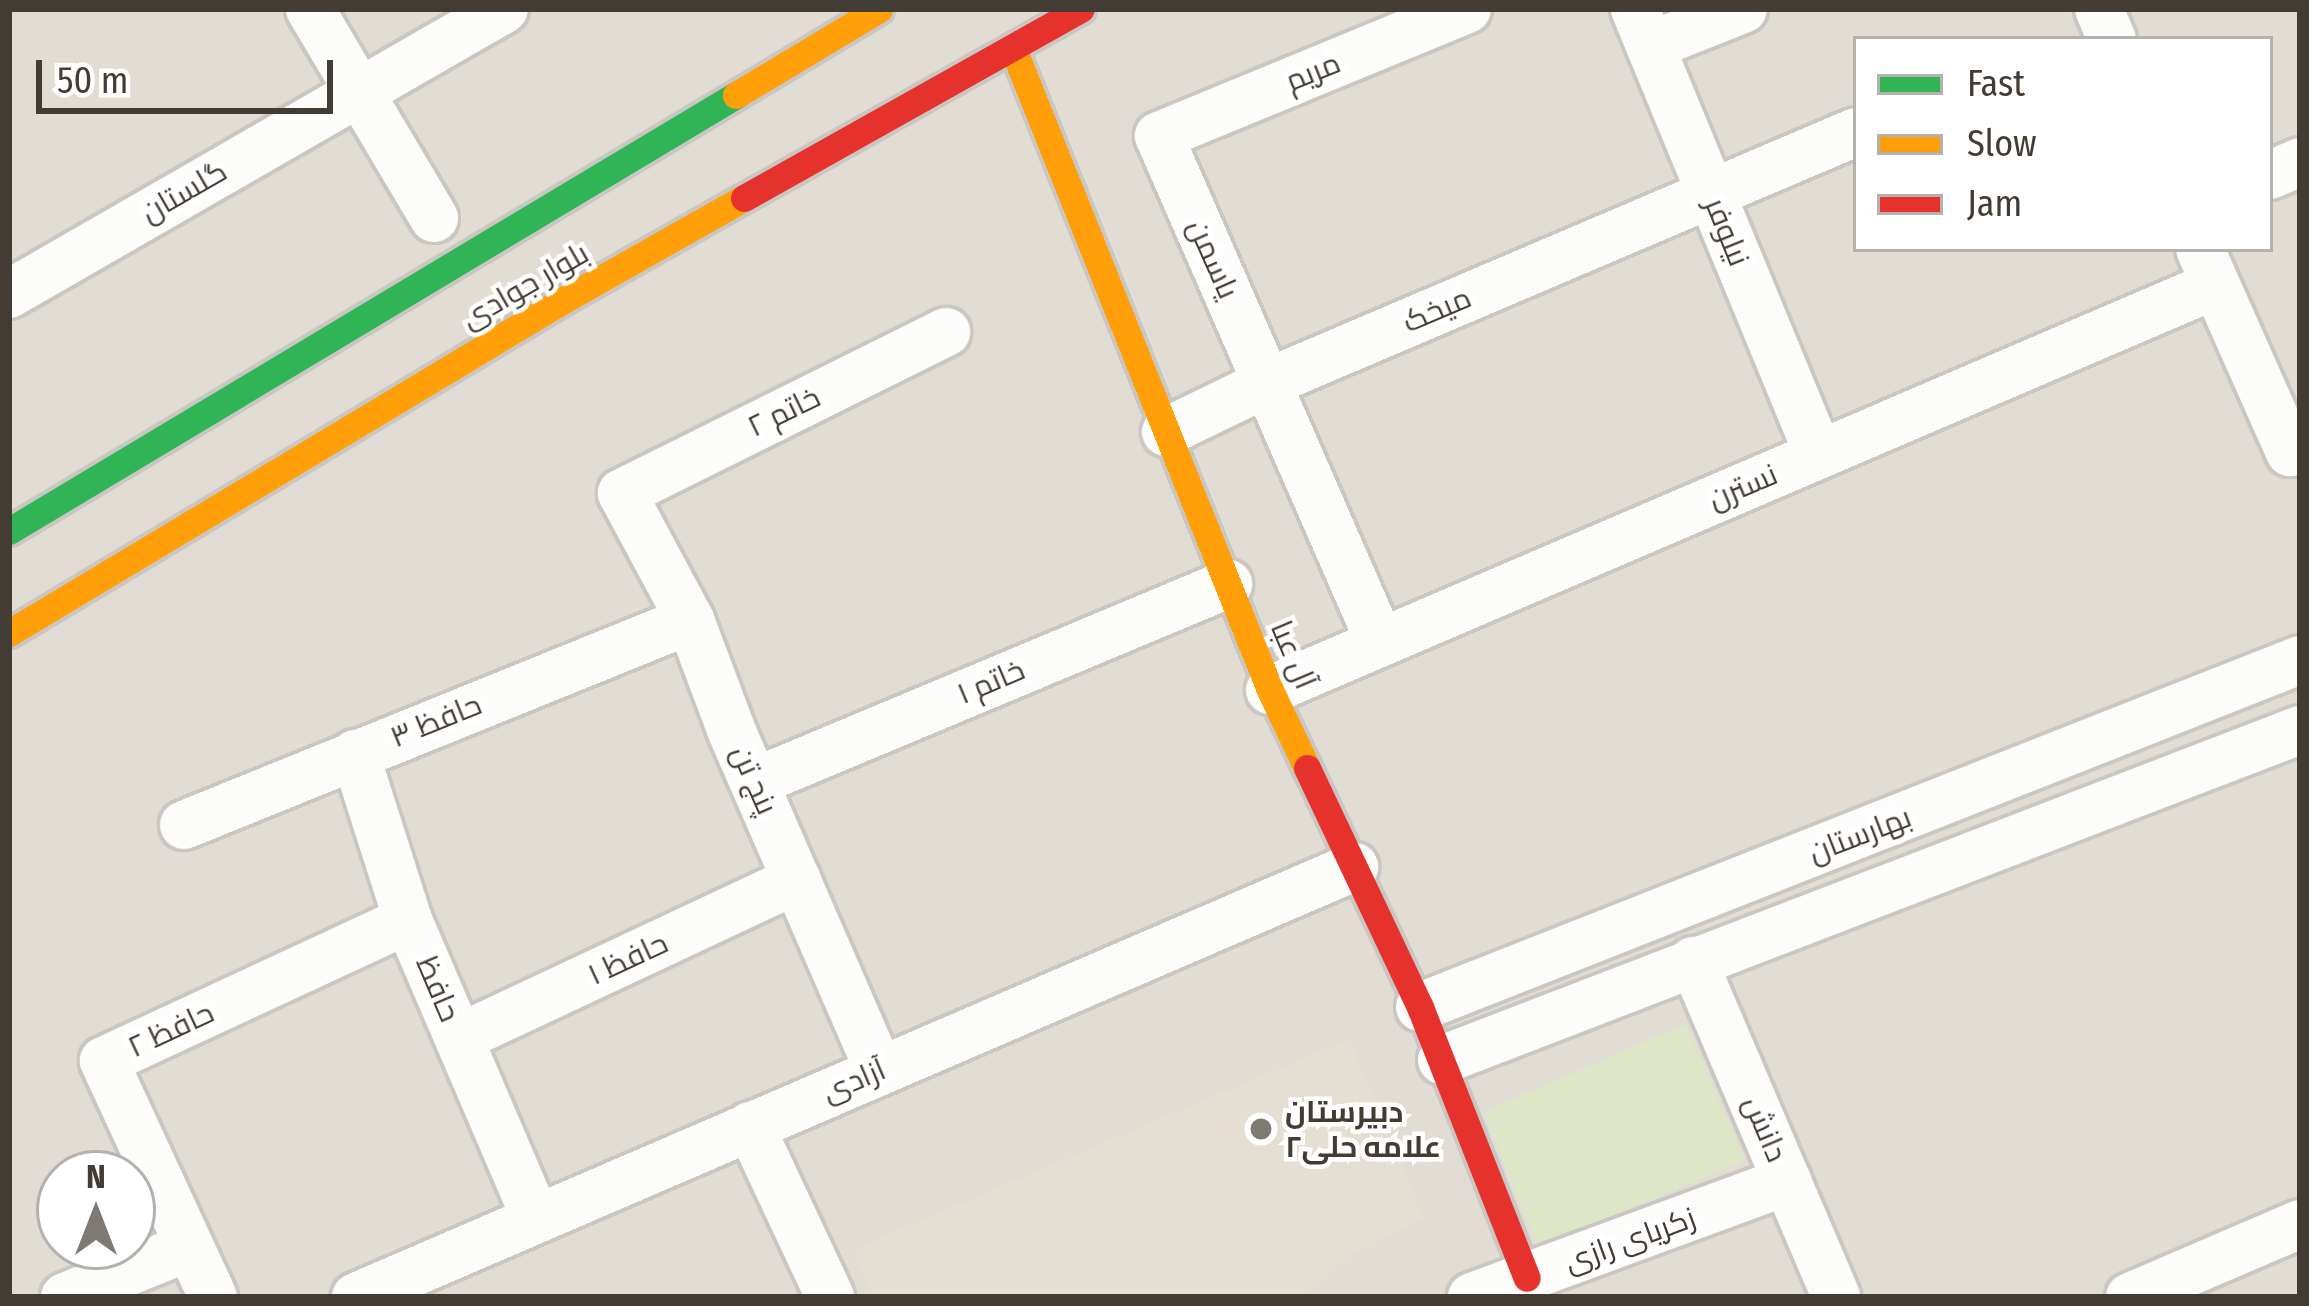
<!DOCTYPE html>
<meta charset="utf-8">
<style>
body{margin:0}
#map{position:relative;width:2309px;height:1306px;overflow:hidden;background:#eeebe7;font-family:"Fira Sans Condensed",Cairo,sans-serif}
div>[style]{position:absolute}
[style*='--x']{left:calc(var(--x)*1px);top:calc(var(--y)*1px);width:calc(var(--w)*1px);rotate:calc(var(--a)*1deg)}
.residential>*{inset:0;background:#e1ddd5}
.education>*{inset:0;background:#e4ded3}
.green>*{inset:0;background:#dde7c8}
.roads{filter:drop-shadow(3px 0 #cac7c3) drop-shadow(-3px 0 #cac7c3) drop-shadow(0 3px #cac7c3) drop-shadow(0 -3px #cac7c3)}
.street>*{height:48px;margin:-24px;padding:0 24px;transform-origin:24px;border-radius:24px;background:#fcfcfb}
.fast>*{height:27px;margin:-13.5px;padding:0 13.5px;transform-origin:13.5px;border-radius:13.5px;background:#30b455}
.slow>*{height:27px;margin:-13.5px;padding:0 13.5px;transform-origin:13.5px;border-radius:13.5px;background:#ff9f0a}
.jam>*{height:27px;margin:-13.5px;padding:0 13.5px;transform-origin:13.5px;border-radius:13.5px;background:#e5322d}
.dots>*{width:33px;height:33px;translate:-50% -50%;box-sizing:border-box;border:6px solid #fff;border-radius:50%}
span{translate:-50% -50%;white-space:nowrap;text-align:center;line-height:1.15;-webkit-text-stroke:9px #fff;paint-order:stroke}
.street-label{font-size:30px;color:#433c35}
.poi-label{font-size:30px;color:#433c35;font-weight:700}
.left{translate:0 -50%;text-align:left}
.frame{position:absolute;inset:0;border:12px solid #433c35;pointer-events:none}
.legend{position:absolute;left:1853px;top:36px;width:420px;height:216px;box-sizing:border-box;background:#fff;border:3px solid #b4b1ae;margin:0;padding:15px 21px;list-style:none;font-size:36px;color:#433c35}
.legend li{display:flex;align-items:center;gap:24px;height:60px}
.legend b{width:60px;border:3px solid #b4b1ae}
.north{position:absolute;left:36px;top:1150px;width:120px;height:120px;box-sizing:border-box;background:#fff;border:3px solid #b4b1ae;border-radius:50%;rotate:0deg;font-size:33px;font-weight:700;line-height:48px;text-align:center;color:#433c35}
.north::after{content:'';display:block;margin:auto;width:42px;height:54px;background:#7f7973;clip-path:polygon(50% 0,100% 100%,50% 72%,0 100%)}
.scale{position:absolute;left:36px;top:60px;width:297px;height:54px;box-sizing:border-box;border:6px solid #433c35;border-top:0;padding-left:15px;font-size:36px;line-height:42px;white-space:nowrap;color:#433c35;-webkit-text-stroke:9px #fff;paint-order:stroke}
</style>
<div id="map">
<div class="residential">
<div style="clip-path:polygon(evenodd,9px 9px,2300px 9px,2300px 1297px,9px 1297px,9px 9px,1856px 39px,2270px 39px,2270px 249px,1856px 249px,1856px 39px,9px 9px,60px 1174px,132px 1174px,132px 1246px,60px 1246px,60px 1174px)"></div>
</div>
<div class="education">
<div style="clip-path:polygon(1349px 1039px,1424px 1219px,1365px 1245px,1302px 1297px,873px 1297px,853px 1249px)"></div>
</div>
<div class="green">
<div style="clip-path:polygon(1686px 1024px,1745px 1161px,1537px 1246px,1483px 1112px)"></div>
</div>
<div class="roads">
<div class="street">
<div style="--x:310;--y:9;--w:243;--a:59.3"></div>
<div style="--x:1635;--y:9;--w:482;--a:67.6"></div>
<div style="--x:2099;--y:9;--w:33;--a:67"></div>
<div style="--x:1650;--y:46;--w:100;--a:-21.7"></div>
<div style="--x:2270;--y:175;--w:33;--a:-23"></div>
<div style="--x:2200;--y:249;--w:222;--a:66.1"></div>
<div style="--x:2290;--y:452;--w:11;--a:-22"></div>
<div style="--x:9;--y:294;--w:571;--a:-29.93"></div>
<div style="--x:1166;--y:432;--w:112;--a:-25.9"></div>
<div style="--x:1267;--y:383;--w:640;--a:-23.08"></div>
<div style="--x:1380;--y:642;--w:552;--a:-113.59"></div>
<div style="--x:1159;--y:136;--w:333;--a:-22.4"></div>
<div style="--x:1270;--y:690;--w:1028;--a:-23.2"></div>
<div style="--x:355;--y:754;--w:174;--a:72.3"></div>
<div style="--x:408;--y:920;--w:324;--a:66.8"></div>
<div style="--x:755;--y:782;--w:513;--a:-22.71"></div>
<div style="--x:184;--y:825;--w:546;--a:-22.05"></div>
<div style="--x:1693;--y:961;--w:365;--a:66.9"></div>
<div style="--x:1420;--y:1007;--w:946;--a:-21.52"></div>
<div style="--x:459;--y:1038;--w:373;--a:-25.1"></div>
<div style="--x:1442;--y:1060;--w:919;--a:-21.04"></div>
<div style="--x:879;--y:1070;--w:372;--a:-113.5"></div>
<div style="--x:731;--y:729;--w:116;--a:-110.6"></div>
<div style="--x:690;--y:620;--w:144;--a:-118.2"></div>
<div style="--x:622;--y:493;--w:362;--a:-26.4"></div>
<div style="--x:750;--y:1126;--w:189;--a:64.9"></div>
<div style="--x:65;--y:1297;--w:134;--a:-22"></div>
<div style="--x:213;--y:1297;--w:260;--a:-114.8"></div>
<div style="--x:104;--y:1061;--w:335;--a:-24.9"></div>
<div style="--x:356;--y:1297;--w:1087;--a:-23.31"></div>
<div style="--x:1472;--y:1297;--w:336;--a:-20.2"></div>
<div style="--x:2130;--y:1297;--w:185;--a:-23.2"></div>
</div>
<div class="fast">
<div style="--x:9;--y:531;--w:848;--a:-30.95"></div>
</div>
<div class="slow">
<div style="--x:1014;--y:51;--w:688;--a:68.17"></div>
<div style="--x:1270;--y:690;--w:86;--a:64.6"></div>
<div style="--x:736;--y:95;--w:167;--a:-31"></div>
<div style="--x:9;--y:633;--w:643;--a:-30.99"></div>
<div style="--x:560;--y:302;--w:211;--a:-29.5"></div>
</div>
<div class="jam">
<div style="--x:744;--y:198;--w:386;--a:-29.3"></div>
<div style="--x:1307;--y:768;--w:264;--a:64.7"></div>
<div style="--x:1420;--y:1007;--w:291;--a:68.5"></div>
</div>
</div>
<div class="dots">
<div style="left:1261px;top:1129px;background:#7f7973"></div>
</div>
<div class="street-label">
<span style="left:1313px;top:72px;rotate:-22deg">مریم</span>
<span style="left:184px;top:192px;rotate:-30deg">گلستان</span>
<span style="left:1727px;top:232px;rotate:68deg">نیلوفر</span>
<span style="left:1213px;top:259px;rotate:66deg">یاسمن</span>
<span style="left:525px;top:286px;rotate:-30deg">بلوار جوادی</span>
<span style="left:1437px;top:310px;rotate:-23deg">میخک</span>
<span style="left:784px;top:412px;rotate:-26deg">خاتم ۲</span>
<span style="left:1743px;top:487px;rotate:-23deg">نسترن</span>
<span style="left:1293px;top:655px;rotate:67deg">آل عبا</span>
<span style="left:991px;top:682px;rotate:-23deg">خاتم ۱</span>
<span style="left:436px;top:721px;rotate:-22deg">حافظ ۳</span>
<span style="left:754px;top:780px;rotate:66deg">پنج تن</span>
<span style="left:1860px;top:835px;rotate:-21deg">بهارستان</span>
<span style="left:628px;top:959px;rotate:-25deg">حافظ ۱</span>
<span style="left:438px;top:989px;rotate:67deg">حافظ</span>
<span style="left:171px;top:1030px;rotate:-25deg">حافظ ۲</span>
<span style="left:854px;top:1081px;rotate:-23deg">آزادی</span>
<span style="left:1765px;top:1129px;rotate:67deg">دانش</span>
<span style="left:1630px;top:1240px;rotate:-20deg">زکریای رازی</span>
</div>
<div class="poi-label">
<span class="left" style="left:1285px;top:1129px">دبیرستان<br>علامه حلی۲</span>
</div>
<div class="frame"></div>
<ul class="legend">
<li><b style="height:15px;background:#30b455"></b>Fast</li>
<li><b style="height:15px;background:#ff9f0a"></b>Slow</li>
<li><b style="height:15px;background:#e5322d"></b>Jam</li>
</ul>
<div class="north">N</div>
<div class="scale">50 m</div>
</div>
